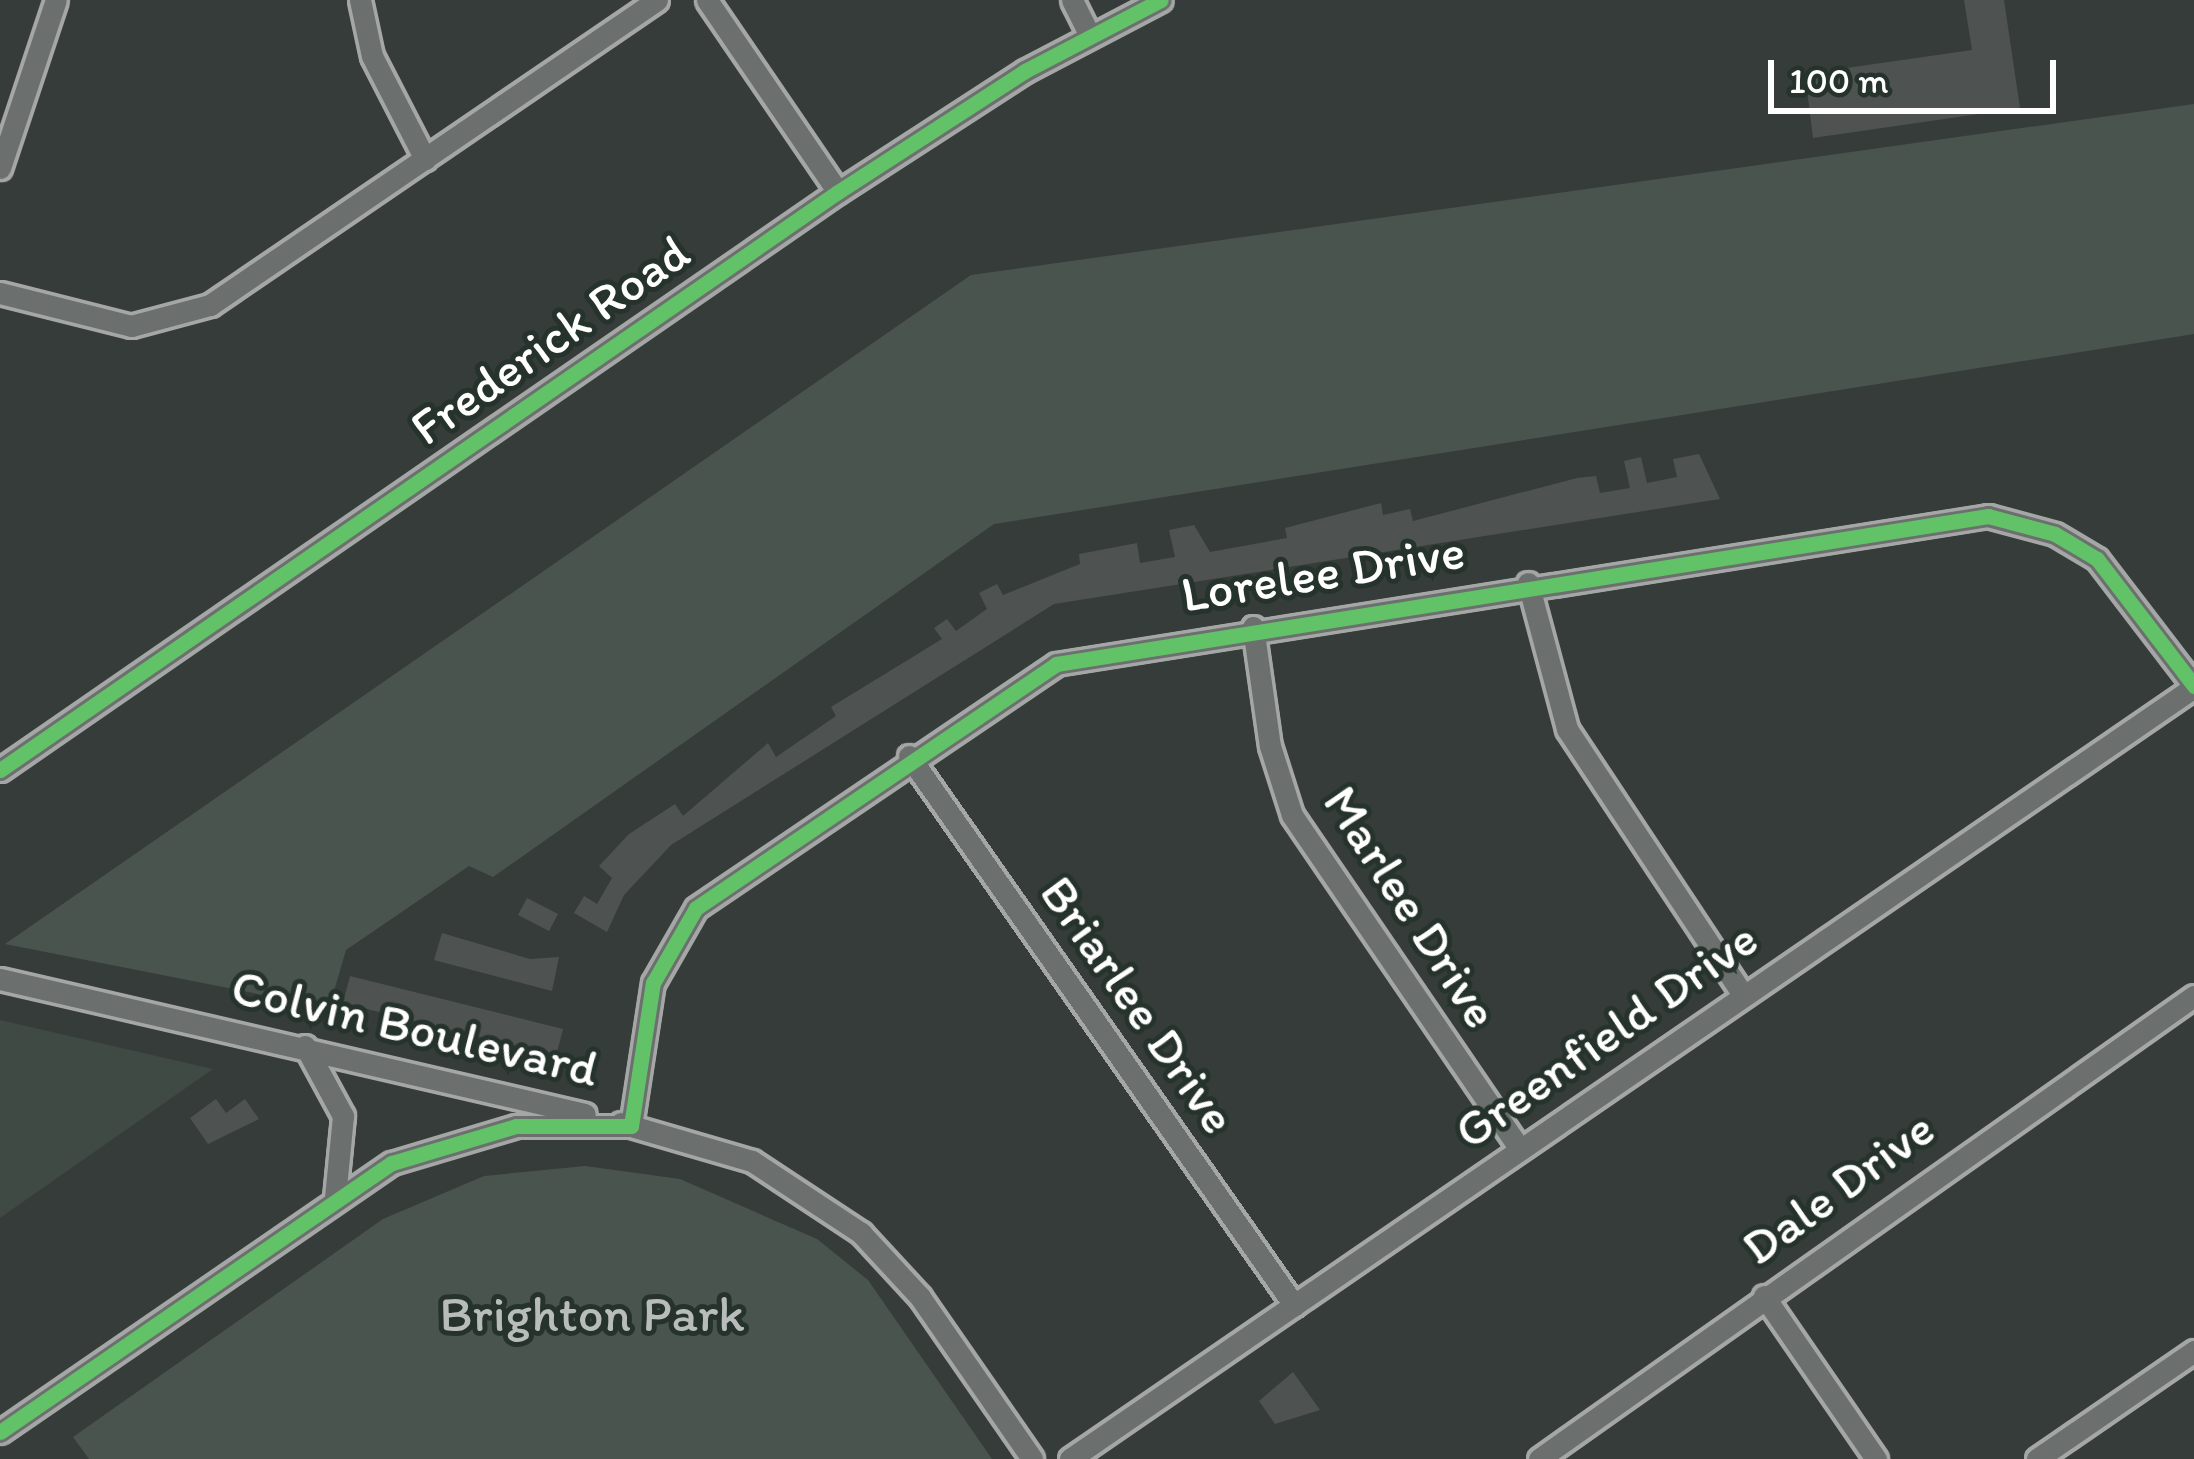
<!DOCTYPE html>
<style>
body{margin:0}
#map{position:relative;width:2194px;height:1459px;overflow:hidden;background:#363c39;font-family:Itim,sans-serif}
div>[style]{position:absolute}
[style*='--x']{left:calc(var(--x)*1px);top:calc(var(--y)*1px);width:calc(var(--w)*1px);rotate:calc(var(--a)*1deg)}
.built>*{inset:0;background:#3f4a45}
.green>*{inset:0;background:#4a544f}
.building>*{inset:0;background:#4e5351}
.roads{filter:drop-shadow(3px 0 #a5a7a6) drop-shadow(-3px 0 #a5a7a6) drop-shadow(0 3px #a5a7a6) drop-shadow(0 -3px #a5a7a6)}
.minor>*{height:21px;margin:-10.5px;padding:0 10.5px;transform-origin:10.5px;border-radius:10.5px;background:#6b6f6d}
.cycleway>*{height:15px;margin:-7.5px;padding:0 7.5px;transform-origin:7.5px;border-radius:7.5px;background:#61c268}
span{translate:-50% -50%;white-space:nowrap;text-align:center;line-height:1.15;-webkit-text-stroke:10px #26332d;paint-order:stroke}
.street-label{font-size:51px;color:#fff}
.park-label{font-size:51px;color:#b8bcba}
.scale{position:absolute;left:1768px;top:60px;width:288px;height:54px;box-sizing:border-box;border:6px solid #fff;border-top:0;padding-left:15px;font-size:36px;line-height:42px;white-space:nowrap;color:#fff;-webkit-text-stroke:9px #26332d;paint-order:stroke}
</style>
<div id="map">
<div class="built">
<div style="clip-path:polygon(0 1020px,213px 1069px,0 1218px)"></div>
</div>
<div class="green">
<div style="clip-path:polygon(2194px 104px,2194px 334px,994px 524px,493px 877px,469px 866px,346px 950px,329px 1008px,5px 944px,971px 275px)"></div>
<div style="clip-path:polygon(585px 1166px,680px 1179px,817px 1239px,868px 1280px,992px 1459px,89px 1459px,73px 1437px,383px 1219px,484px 1176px)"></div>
</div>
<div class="building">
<div style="clip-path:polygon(1964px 0,2004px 0,2020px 108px,1813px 138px,1805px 74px,1972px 50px)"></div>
<div style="clip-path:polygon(1699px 454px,1720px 499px,1054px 604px,671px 845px,624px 895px,607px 932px,574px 913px,584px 896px,597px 904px,612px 878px,599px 866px,629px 834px,675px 804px,683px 816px,768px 743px,776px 757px,836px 716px,831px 707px,942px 639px,934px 628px,947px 619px,956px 631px,987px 609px,979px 593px,997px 584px,1003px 595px,1080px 564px,1079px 554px,1137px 543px,1140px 563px,1175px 557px,1169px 530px,1194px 525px,1210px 552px,1287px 538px,1285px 528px,1381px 503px,1383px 515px,1410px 509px,1413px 521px,1577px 478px,1596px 476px,1600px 493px,1630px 488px,1624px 461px,1641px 457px,1647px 483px,1677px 477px,1673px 459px)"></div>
<div style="clip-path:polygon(527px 898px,558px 914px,549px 931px,518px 915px)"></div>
<div style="clip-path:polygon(442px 933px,530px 959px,559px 957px,552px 991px,434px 960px)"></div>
<div style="clip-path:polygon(350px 976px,563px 1029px,556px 1056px,343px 1003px)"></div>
<div style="clip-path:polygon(216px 1099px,226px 1113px,245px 1099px,259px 1119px,208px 1144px,190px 1118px)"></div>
<div style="clip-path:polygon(1293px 1372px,1320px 1410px,1275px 1424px,1259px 1401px)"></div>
</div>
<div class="roads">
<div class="minor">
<div style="--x:360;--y:0;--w:57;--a:77.9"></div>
<div style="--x:372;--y:56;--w:116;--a:62.8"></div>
<div style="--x:707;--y:0;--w:232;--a:55.7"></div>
<div style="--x:1072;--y:0;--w:40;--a:63.4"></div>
<div style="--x:0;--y:168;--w:177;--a:-71.6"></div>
<div style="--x:0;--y:293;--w:135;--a:14.1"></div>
<div style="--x:131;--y:326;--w:82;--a:-14.9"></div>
<div style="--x:210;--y:305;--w:541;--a:-34.31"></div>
<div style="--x:1528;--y:583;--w:151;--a:75"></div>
<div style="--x:1567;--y:729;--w:319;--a:56.5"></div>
<div style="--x:1253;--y:627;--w:120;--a:81.9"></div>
<div style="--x:1270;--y:746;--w:72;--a:72.3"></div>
<div style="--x:1292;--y:815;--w:404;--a:55.7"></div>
<div style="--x:909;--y:756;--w:671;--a:54.96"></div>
<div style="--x:0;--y:770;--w:1018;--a:-34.6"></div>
<div style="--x:838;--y:192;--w:223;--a:-32.9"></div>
<div style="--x:1025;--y:71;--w:153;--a:-27.6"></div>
<div style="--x:0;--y:979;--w:600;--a:12.99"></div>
<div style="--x:305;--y:1046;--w:80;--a:61.5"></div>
<div style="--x:343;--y:1116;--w:81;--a:95.6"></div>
<div style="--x:621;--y:1123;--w:136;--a:16.2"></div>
<div style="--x:752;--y:1161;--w:131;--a:33.4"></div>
<div style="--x:861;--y:1233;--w:87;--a:47.3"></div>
<div style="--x:920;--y:1297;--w:197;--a:55.3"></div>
<div style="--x:1764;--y:1296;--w:198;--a:55.5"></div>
<div style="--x:0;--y:1432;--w:475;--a:-34.5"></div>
<div style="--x:392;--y:1163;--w:129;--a:-16.6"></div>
<div style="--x:516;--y:1126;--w:115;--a:0"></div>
<div style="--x:631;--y:1126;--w:145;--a:-81.3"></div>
<div style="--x:653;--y:983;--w:86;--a:-60.2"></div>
<div style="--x:696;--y:908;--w:435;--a:-34.1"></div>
<div style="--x:1056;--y:664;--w:944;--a:-9.02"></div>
<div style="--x:1988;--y:516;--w:69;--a:15"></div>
<div style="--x:2055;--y:534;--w:49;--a:30.8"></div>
<div style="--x:2097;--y:559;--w:160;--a:52.6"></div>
<div style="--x:1070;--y:1459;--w:1364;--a:-34.48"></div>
<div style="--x:1539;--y:1459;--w:802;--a:-35.26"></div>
<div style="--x:2037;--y:1459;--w:191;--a:-34.5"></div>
</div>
</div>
<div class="cycleway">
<div style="--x:0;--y:770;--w:1018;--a:-34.6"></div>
<div style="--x:838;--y:192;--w:223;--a:-32.9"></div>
<div style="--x:1025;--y:71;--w:153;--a:-27.6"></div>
<div style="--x:0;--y:1432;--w:475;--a:-34.5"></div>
<div style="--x:392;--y:1163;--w:129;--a:-16.6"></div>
<div style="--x:516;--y:1126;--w:115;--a:0"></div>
<div style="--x:631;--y:1126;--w:145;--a:-81.3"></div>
<div style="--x:653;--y:983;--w:86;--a:-60.2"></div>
<div style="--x:696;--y:908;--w:435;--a:-34.1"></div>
<div style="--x:1056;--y:664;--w:944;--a:-9.02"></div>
<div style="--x:1988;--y:516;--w:69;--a:15"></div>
<div style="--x:2055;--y:534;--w:49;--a:30.8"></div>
<div style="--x:2097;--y:559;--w:160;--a:52.6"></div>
</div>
<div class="street-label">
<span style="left:550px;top:340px;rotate:-35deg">Frederick Road</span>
<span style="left:1323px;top:573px;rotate:-9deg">Lorelee Drive</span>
<span style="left:1411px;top:907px;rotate:57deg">Marlee Drive</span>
<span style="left:1138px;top:1005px;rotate:55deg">Briarlee Drive</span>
<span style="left:415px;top:1028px;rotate:13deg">Colvin Boulevard</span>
<span style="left:1606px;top:1035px;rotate:-35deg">Greenfield Drive</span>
<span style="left:1838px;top:1188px;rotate:-36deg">Dale Drive</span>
</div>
<div class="park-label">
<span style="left:592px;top:1314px">Brighton Park</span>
</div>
<div class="scale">100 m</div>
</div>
